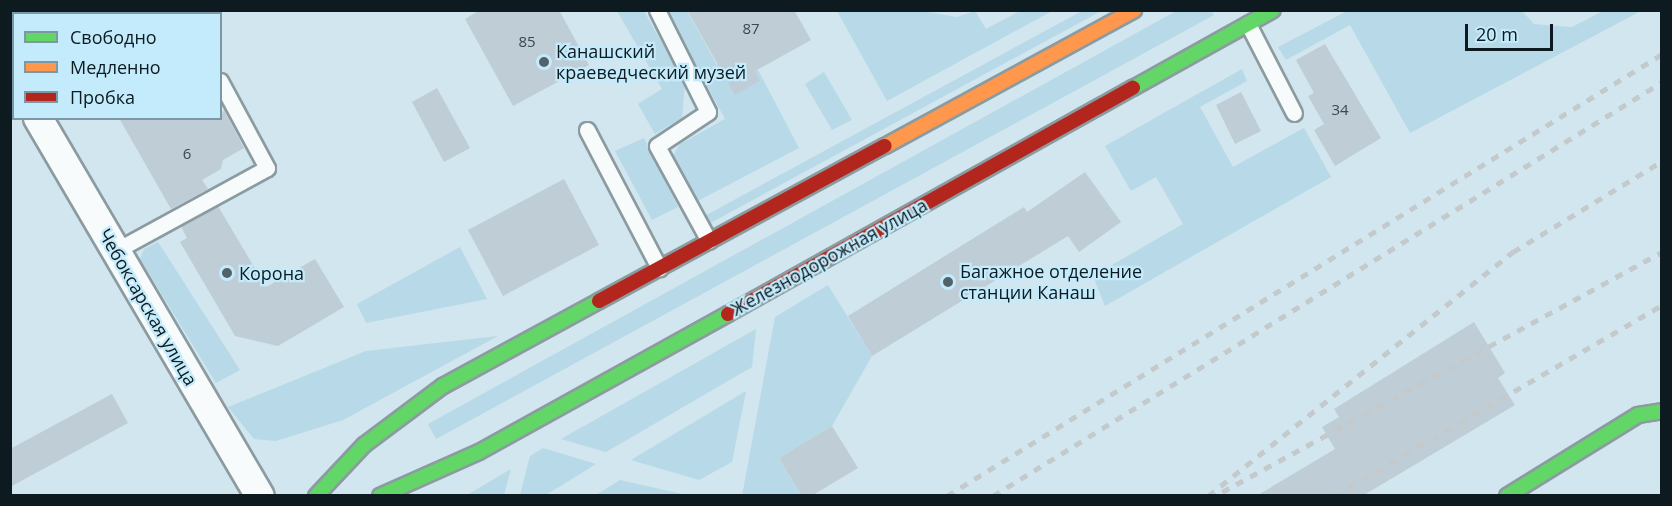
<!DOCTYPE html>
<meta charset="utf-8">
<style>
body{margin:0}
#map{position:relative;width:1672px;height:506px;overflow:hidden;background:#d1e6ee;font-family:"Open Sans",sans-serif}
div>[style]{position:absolute}
[style*='--x']{left:calc(var(--x)*1px);top:calc(var(--y)*1px);width:calc(var(--w)*1px);rotate:calc(var(--a)*1deg)}
.green>*{inset:0;background:#b8d9e7}
.building>*{inset:0;background:#bfcdd6}
.roads{filter:drop-shadow(2px 0 #8b9ba0) drop-shadow(-2px 0 #8b9ba0) drop-shadow(0 2px #8b9ba0) drop-shadow(0 -2px #8b9ba0)}
.lane>*{height:15px;margin:-7.5px;padding:0 7.5px;transform-origin:7.5px;border-radius:7.5px;background:#f8fbfc}
.street>*{height:28px;margin:-14px;padding:0 14px;transform-origin:14px;border-radius:14px;background:#f8fbfc}
.fast>*{height:14px;margin:-7px;padding:0 7px;transform-origin:7px;border-radius:7px;background:#63d668}
.slow>*{height:14px;margin:-7px;padding:0 7px;transform-origin:7px;border-radius:7px;background:#ff974d}
.jam>*{height:14px;margin:-7px;padding:0 7px;transform-origin:7px;border-radius:7px;background:#b3261e}
.rail>*{height:4.5px;margin-top:-2.25px;transform-origin:0;background:repeating-linear-gradient(90deg,#c4cacc 0 8px,transparent 0 16px)}
.dots>*{width:16px;height:16px;translate:-50% -50%;box-sizing:border-box;border:3px solid #c4ebfb;border-radius:50%}
span{translate:-50% -50%;white-space:nowrap;text-align:center;line-height:1.15;-webkit-text-stroke:4.5px #c4ebfb;paint-order:stroke}
.number-label{font-size:15px;color:#3a484f}
.number-label span{-webkit-text-stroke-width:0}
.poi-label{font-size:18px;color:#0d1b21}
.left{translate:0 -50%;text-align:left}
.street-label{font-size:18px;color:#0d1b21}
.frame{position:absolute;inset:0;border:12px solid #0d1b21;pointer-events:none}
.legend{position:absolute;left:12px;top:12px;width:210px;height:108px;box-sizing:border-box;background:#c4ebfb;border:2px solid #7b98a4;margin:0;padding:8px 10px;list-style:none;font-size:18px;color:#0d1b21}
.legend li{display:flex;align-items:center;gap:12px;height:30px}
.legend b{width:30px;border:2px solid #7b98a4}
.scale{position:absolute;left:1465px;top:24px;width:88px;height:27px;box-sizing:border-box;border:3px solid #0d1b21;border-top:0;padding-left:8px;font-size:18px;line-height:21px;white-space:nowrap;color:#0d1b21;-webkit-text-stroke:4px #c4ebfb;paint-order:stroke}
</style>
<div id="map">
<div class="green">
<div style="clip-path:polygon(1178px 10px,1211px 11px,1214px 15px,436px 439px,428px 424px)"></div>
<div style="clip-path:polygon(1349px 10px,1522px 11px,1534px 24px,1572px 27px,1603px 11px,1641px 11px,1410px 133px,1350px 25px,1286px 60px,1278px 47px)"></div>
<div style="clip-path:polygon(617px 11px,644px 11px,685px 83px,682px 118px,655px 134px,638px 104px,662px 89px)"></div>
<div style="clip-path:polygon(666px 11px,687px 11px,717px 65px,747px 49px,799px 148px,692px 204px,670px 161px,680px 144px,725px 119px)"></div>
<div style="clip-path:polygon(837px 11px,922px 11px,957px 17px,975px 11px,986px 29px,1020px 11px,1052px 11px,887px 101px)"></div>
<div style="clip-path:polygon(1082px 11px,1101px 11px,705px 226px,701px 218px)"></div>
<div style="clip-path:polygon(1242px 69px,1247px 81px,1200px 107px,1233px 167px,1304px 128px,1331px 177px,1105px 306px,1093px 276px,1183px 224px,1156px 177px,1131px 191px,1105px 146px)"></div>
<div style="clip-path:polygon(824px 72px,852px 120px,832px 130px,805px 84px)"></div>
<div style="clip-path:polygon(644px 138px,678px 207px,652px 220px,615px 151px)"></div>
<div style="clip-path:polygon(158px 242px,240px 370px,216px 383px,140px 259px,144px 249px)"></div>
<div style="clip-path:polygon(460px 247px,487px 299px,366px 323px,357px 304px)"></div>
<div style="clip-path:polygon(828px 285px,872px 356px,832px 426px,779px 458px,800px 494px,742px 496px,775px 317px)"></div>
<div style="clip-path:polygon(756px 329px,752px 367px,606px 452px,561px 439px)"></div>
<div style="clip-path:polygon(498px 336px,343px 420px,276px 441px,254px 439px,228px 407px,366px 351px)"></div>
<div style="clip-path:polygon(746px 391px,732px 462px,699px 480px,631px 460px)"></div>
<div style="clip-path:polygon(543px 448px,596px 464px,546px 495px,520px 495px,530px 456px)"></div>
<div style="clip-path:polygon(511px 469px,504px 495px,467px 495px)"></div>
<div style="clip-path:polygon(620px 480px,687px 495px,596px 495px)"></div>
</div>
<div class="building">
<div style="clip-path:polygon(480px 10px,559px 10px,589px 65px,513px 106px,465px 19px)"></div>
<div style="clip-path:polygon(687px 10px,794px 10px,811px 40px,755px 71px,760px 81px,735px 95px)"></div>
<div style="clip-path:polygon(1325px 44px,1381px 138px,1335px 166px,1314px 130px,1324px 124px,1308px 96px,1314px 93px,1296px 60px)"></div>
<div style="clip-path:polygon(437px 88px,470px 148px,444px 162px,412px 102px)"></div>
<div style="clip-path:polygon(1241px 92px,1261px 131px,1235px 144px,1216px 105px)"></div>
<div style="clip-path:polygon(224px 110px,244px 148px,223px 160px,221px 169px,202px 180px,208px 189px,171px 209px,119px 118px,220px 118px)"></div>
<div style="clip-path:polygon(1085px 172px,1121px 222px,1079px 252px,1068px 236px,872px 356px,848px 316px,1024px 207px,1027px 212px)"></div>
<div style="clip-path:polygon(564px 179px,599px 245px,503px 296px,468px 230px)"></div>
<div style="clip-path:polygon(218px 206px,266px 287px,315px 259px,344px 307px,278px 346px,235px 336px,180px 242px,187px 238px,181px 226px)"></div>
<div style="clip-path:polygon(1474px 322px,1505px 373px,1498px 378px,1515px 405px,1364px 495px,1258px 495px,1335px 449px,1322px 427px,1339px 417px,1334px 409px)"></div>
<div style="clip-path:polygon(112px 394px,128px 423px,10px 487px,10px 449px)"></div>
<div style="clip-path:polygon(832px 426px,858px 468px,813px 495px,801px 495px,779px 458px)"></div>
</div>
<div class="roads">
<div class="lane">
<div style="--x:183;--y:10;--w:4;--a:63"></div>
<div style="--x:657;--y:10;--w:114;--a:63.4"></div>
<div style="--x:708;--y:112;--w:61;--a:146.3"></div>
<div style="--x:657;--y:146;--w:108;--a:61.3"></div>
<div style="--x:1248;--y:24;--w:100;--a:62.7"></div>
<div style="--x:587;--y:130;--w:156;--a:62.4"></div>
<div style="--x:115;--y:251;--w:173;--a:-28.6"></div>
<div style="--x:267;--y:168;--w:99;--a:-118.4"></div>
</div>
<div class="street">
<div style="--x:10;--y:72;--w:6;--a:51"></div>
<div style="--x:38;--y:118;--w:438;--a:59.6"></div>
</div>
<div class="fast">
<div style="--x:1133;--y:88;--w:160;--a:-29.1"></div>
<div style="--x:316;--y:496;--w:70;--a:-46.7"></div>
<div style="--x:364;--y:445;--w:99;--a:-36.8"></div>
<div style="--x:443;--y:386;--w:178;--a:-28.6"></div>
<div style="--x:380;--y:496;--w:108;--a:-24"></div>
<div style="--x:479;--y:452;--w:285;--a:-29"></div>
<div style="--x:1507;--y:496;--w:154;--a:-31.7"></div>
<div style="--x:1638;--y:415;--w:24;--a:-9"></div>
</div>
<div class="slow">
<div style="--x:885;--y:146;--w:284;--a:-28.6"></div>
</div>
<div class="jam">
<div style="--x:599;--y:301;--w:325;--a:-28.5"></div>
<div style="--x:728;--y:314;--w:464;--a:-29.2"></div>
</div>
</div>
<div class="rail">
<div style="--x:1222;--y:492;--w:501;--a:-28.61"></div>
<div style="--x:947;--y:496;--w:841;--a:-31.72"></div>
<div style="--x:993;--y:496;--w:787;--a:-31.75"></div>
<div style="--x:1208;--y:496;--w:391;--a:-38.7"></div>
<div style="--x:1513;--y:252;--w:175;--a:-31.4"></div>
<div style="--x:1334;--y:496;--w:380;--a:-30.2"></div>
</div>
<div class="dots">
<div style="left:544px;top:62px;background:#526269"></div>
<div style="left:227px;top:273px;background:#526269"></div>
<div style="left:948px;top:282px;background:#526269"></div>
</div>
<div class="number-label">
<span style="left:751px;top:29px">87</span>
<span style="left:527px;top:42px">85</span>
<span style="left:1340px;top:110px">34</span>
<span style="left:187px;top:154px">6</span>
</div>
<div class="poi-label">
<span class="left" style="left:556px;top:62px">Канашский<br>краеведческий музей</span>
<span class="left" style="left:960px;top:282px">Багажное отделение<br>станции Канаш</span>
<span class="left" style="left:239px;top:273px">Корона</span>
</div>
<div class="street-label">
<span style="left:829px;top:257px;rotate:-29deg">Железнодорожная улица</span>
<span style="left:148px;top:307px;rotate:60deg">Чебоксарская улица</span>
</div>
<div class="frame"></div>
<ul class="legend">
<li><b style="height:8px;background:#63d668"></b>Свободно</li>
<li><b style="height:8px;background:#ff974d"></b>Медленно</li>
<li><b style="height:8px;background:#b3261e"></b>Пробка</li>
</ul>
<div class="scale">20 m</div>
</div>
